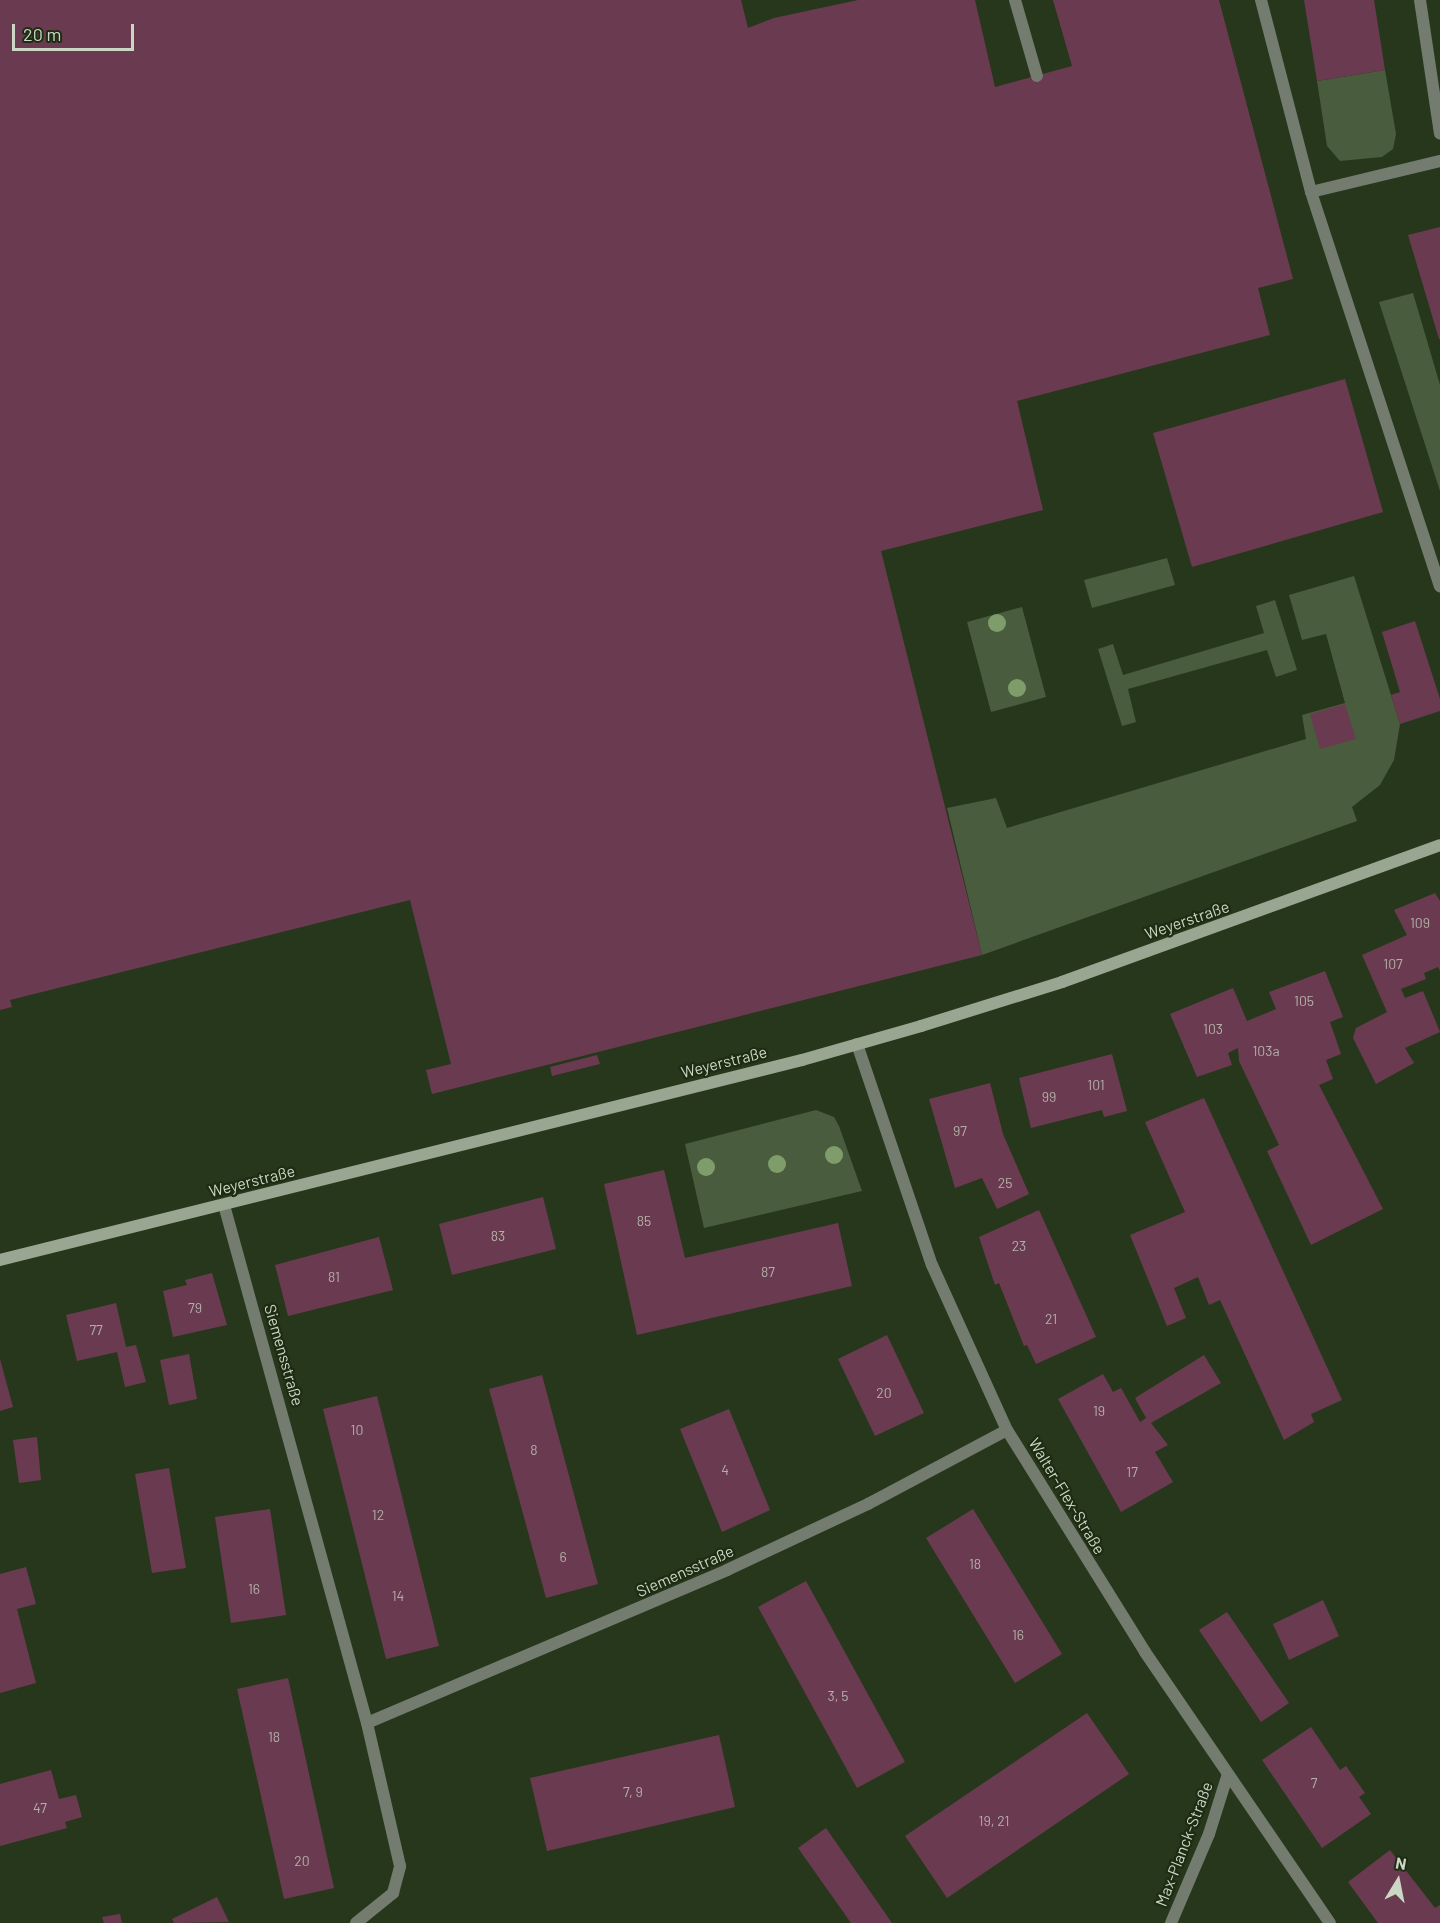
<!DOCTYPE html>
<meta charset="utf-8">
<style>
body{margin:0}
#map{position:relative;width:1440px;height:1923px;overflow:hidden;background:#27371c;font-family:Barlow,sans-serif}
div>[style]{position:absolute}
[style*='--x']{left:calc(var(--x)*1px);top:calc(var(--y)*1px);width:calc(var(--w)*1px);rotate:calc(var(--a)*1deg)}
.green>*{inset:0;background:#495c3d}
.building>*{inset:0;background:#6a3b50}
.lane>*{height:12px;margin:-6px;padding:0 6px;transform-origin:6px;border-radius:6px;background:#747c6f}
.street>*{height:12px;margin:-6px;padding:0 6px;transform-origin:6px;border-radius:6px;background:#747c6f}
.secondary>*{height:12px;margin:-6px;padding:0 6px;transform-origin:6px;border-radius:6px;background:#99a792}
.trees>*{width:18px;height:18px;margin:-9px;border-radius:50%;background:#7e9d6b}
span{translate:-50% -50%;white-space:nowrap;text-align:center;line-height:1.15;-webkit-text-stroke:4.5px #1d2c12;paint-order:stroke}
.number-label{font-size:14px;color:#b3afa8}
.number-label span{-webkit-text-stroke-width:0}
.street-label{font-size:16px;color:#cbd6c5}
.north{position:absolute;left:1368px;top:1851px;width:60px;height:60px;-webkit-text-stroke:4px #1d2c12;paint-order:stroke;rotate:10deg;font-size:16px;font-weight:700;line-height:24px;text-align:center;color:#cbd6c5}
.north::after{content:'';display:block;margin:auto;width:21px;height:27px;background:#cbd6c5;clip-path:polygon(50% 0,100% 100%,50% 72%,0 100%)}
.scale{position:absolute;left:12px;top:24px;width:122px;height:27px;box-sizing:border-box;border:3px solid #cbd6c5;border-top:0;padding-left:8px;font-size:18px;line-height:21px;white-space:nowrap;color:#cbd6c5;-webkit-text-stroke:4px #1d2c12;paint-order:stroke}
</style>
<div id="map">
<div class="green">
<div style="clip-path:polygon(1385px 70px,1396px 134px,1393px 149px,1382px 157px,1340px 161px,1327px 146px,1317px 81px)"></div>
<div style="clip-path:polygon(1413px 293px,1440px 385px,1440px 491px,1379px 302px)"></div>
<div style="clip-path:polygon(1167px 558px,1175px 585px,1092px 608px,1084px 580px)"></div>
<div style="clip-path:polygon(1354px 576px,1400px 724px,1394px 760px,1380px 785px,1352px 807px,1357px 821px,982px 955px,947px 808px,996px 798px,1007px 828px,1306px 739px,1302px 715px,1345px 703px,1326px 634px,1302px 640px,1289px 595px)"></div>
<div style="clip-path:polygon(1275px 600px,1297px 670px,1276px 677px,1267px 650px,1128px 689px,1136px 722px,1122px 726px,1098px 649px,1113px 644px,1123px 675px,1264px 633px,1256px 606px)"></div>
<div style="clip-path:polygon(1022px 607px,1046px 697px,991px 712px,967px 622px)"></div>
<div style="clip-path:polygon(816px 1110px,834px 1117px,839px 1126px,862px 1191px,704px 1228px,685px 1144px)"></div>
</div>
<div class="building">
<div style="clip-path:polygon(0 0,741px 0,748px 28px,774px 18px,858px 0,975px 0,995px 87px,1072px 66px,1053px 0,1219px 0,1293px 279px,1258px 288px,1270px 335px,1017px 401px,1043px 510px,881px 551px,982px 955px,432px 1094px,426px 1070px,451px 1064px,410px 900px,10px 1000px,12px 1007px,0 1010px)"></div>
<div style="clip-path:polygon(1304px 0,1374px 0,1385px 70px,1317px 81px)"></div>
<div style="clip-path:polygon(1440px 227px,1440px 339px,1439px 339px,1408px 235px)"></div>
<div style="clip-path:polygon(1345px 379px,1383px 512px,1192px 567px,1153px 433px)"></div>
<div style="clip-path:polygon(1415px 621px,1440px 699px,1440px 711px,1400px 724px,1391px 695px,1400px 692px,1382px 632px)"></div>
<div style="clip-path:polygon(1345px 704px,1356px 739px,1320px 749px,1310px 714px)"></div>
<div style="clip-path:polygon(1435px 893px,1440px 901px,1440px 971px,1438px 967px,1424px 973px,1426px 979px,1401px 989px,1405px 998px,1423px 991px,1440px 1032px,1405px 1048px,1414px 1063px,1376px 1084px,1353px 1038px,1356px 1028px,1387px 1012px,1362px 955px,1407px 935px,1394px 910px)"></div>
<div style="clip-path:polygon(1325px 971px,1343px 1017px,1330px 1022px,1341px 1054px,1326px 1060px,1333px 1079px,1319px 1085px,1383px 1209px,1311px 1245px,1267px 1151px,1279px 1145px,1239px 1061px,1238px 1048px,1228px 1053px,1232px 1065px,1197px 1077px,1170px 1014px,1233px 988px,1247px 1021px,1276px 1009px,1269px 992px)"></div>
<div style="clip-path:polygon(1112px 1054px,1127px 1111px,1104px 1117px,1102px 1110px,1031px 1128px,1019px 1078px)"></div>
<div style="clip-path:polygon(597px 1055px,600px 1064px,552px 1076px,550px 1067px)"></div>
<div style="clip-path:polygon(990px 1083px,1003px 1134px,1029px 1194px,997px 1209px,982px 1178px,955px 1188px,929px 1099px)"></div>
<div style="clip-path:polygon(1204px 1098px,1342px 1400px,1311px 1414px,1314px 1422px,1284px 1440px,1220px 1300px,1209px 1305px,1198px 1277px,1174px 1288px,1186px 1318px,1167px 1326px,1130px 1235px,1185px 1212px,1145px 1122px)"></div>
<div style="clip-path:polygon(664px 1170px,685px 1258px,838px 1223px,852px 1286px,637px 1335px,604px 1184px)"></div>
<div style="clip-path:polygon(543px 1197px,556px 1249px,452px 1275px,439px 1224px)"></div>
<div style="clip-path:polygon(1039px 1210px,1096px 1337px,1036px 1364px,1027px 1345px,1024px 1346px,999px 1283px,995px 1285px,979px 1237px)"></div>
<div style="clip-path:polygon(379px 1237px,393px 1290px,288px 1316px,275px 1265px)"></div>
<div style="clip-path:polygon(212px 1273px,227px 1325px,173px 1337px,163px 1291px,187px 1285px,185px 1280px)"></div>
<div style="clip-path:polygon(116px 1303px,126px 1347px,136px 1345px,146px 1382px,125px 1387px,117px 1352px,77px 1361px,66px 1315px)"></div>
<div style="clip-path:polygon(887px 1335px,924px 1413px,875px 1436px,838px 1359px)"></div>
<div style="clip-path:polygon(189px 1354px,197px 1399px,169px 1405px,160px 1360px)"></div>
<div style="clip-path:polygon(1204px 1355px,1221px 1383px,1151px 1423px,1168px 1445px,1155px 1452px,1173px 1482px,1121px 1512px,1058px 1399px,1103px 1374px,1113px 1392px,1121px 1388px,1140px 1422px,1146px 1418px,1135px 1398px)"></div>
<div style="clip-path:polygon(0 1359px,13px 1407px,0 1411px)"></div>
<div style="clip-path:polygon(542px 1375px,598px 1584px,546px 1598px,489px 1389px)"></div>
<div style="clip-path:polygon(377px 1396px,439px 1646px,386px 1659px,323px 1409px)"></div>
<div style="clip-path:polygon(729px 1409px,770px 1510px,722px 1532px,680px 1429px)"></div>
<div style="clip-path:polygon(37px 1437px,41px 1480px,19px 1483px,13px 1440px)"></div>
<div style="clip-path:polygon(169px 1468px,186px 1568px,152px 1573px,135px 1474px)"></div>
<div style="clip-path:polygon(270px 1509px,286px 1615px,231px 1623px,215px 1517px)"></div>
<div style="clip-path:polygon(973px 1509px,1062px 1654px,1015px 1683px,926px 1538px)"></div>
<div style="clip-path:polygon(26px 1567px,36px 1604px,17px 1609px,36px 1683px,0 1693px,0 1574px)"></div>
<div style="clip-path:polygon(806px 1581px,905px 1762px,857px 1788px,758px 1607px)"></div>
<div style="clip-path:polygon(1323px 1600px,1339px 1636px,1289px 1660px,1273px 1624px)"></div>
<div style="clip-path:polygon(1227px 1612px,1289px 1703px,1261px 1722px,1199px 1630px)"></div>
<div style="clip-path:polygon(288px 1678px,334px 1888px,284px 1899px,237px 1689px)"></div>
<div style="clip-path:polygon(1087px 1713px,1129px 1774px,947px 1898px,905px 1836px)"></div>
<div style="clip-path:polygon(1311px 1727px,1340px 1770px,1346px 1766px,1365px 1793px,1359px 1797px,1371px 1814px,1322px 1848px,1262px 1760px)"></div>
<div style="clip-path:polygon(719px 1735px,735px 1807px,547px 1851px,530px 1778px)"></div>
<div style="clip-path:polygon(51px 1770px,59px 1799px,76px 1795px,82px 1817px,65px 1822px,67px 1828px,0 1846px,0 1784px)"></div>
<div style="clip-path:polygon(826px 1828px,892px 1923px,851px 1923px,798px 1848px)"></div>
<div style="clip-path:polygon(1390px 1850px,1435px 1908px,1440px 1905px,1440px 1923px,1378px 1923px,1348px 1882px)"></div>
<div style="clip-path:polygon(217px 1897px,229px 1922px,174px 1923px,172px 1919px)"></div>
<div style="clip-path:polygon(120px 1914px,122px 1923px,104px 1923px,102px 1917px)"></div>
</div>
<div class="lane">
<div style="--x:1015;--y:0;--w:79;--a:73.9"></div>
<div style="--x:1261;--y:0;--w:198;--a:75.4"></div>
<div style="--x:1311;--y:192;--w:415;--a:71.9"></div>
<div style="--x:1420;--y:0;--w:135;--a:81.5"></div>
<div style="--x:1311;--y:192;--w:133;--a:-13.5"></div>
<div style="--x:224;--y:1205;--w:537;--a:74.57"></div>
</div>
<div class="street">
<div style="--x:857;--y:1044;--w:233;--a:71.3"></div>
<div style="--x:932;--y:1265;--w:181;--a:65.6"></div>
<div style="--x:1007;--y:1430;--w:261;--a:58.1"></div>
<div style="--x:1145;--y:1652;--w:328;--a:55.7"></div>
<div style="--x:356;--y:1923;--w:48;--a:-39"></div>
<div style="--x:393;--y:1893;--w:28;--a:-75"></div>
<div style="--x:400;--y:1866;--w:147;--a:-103"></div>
<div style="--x:367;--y:1723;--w:391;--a:-23"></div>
<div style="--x:727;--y:1570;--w:156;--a:-25.1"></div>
<div style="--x:868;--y:1504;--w:157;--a:-28"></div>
<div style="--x:1171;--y:1923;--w:97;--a:-66.9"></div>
<div style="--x:1209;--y:1834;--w:60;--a:-72.5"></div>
</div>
<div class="secondary">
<div style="--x:0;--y:1260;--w:827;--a:-14"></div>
<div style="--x:802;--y:1060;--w:124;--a:-15.9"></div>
<div style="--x:921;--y:1026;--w:148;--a:-17.3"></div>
<div style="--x:1062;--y:982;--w:402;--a:-19.9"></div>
</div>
<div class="trees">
<div style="left:997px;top:623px"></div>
<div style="left:1017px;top:688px"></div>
<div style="left:834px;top:1155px"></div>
<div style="left:777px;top:1164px"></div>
<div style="left:706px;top:1167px"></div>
</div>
<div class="number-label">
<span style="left:1420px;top:923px">109</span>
<span style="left:1393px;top:964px">107</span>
<span style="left:1304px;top:1001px">105</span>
<span style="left:1213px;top:1029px">103</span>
<span style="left:1266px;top:1051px">103a</span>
<span style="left:1096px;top:1085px">101</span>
<span style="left:1049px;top:1097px">99</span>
<span style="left:960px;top:1131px">97</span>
<span style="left:1005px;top:1183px">25</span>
<span style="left:644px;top:1221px">85</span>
<span style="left:498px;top:1236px">83</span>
<span style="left:1019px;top:1246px">23</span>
<span style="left:768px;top:1272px">87</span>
<span style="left:334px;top:1277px">81</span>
<span style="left:195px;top:1308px">79</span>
<span style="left:1051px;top:1319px">21</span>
<span style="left:96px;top:1330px">77</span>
<span style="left:884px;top:1393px">20</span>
<span style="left:1099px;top:1411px">19</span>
<span style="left:357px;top:1430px">10</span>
<span style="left:534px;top:1450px">8</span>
<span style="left:725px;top:1470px">4</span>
<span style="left:1132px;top:1472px">17</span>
<span style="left:378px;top:1515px">12</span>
<span style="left:563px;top:1557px">6</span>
<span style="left:975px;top:1564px">18</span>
<span style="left:254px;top:1589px">16</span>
<span style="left:398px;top:1596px">14</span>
<span style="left:1018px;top:1635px">16</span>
<span style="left:838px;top:1696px">3, 5</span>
<span style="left:274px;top:1737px">18</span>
<span style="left:1314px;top:1783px">7</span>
<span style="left:633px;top:1792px">7, 9</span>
<span style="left:40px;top:1808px">47</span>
<span style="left:994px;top:1821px">19, 21</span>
<span style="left:302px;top:1861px">20</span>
</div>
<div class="street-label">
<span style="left:1187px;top:920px;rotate:-19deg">Weyerstraße</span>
<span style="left:724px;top:1062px;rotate:-14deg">Weyerstraße</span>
<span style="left:252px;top:1181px;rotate:-14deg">Weyerstraße</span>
<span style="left:284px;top:1355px;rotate:74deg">Siemensstraße</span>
<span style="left:1067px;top:1496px;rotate:59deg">Walter-Flex-Straße</span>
<span style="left:685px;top:1571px;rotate:-24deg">Siemensstraße</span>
<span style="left:1184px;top:1844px;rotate:-69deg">Max-Planck-Straße</span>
</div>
<div class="north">N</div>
<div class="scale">20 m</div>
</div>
